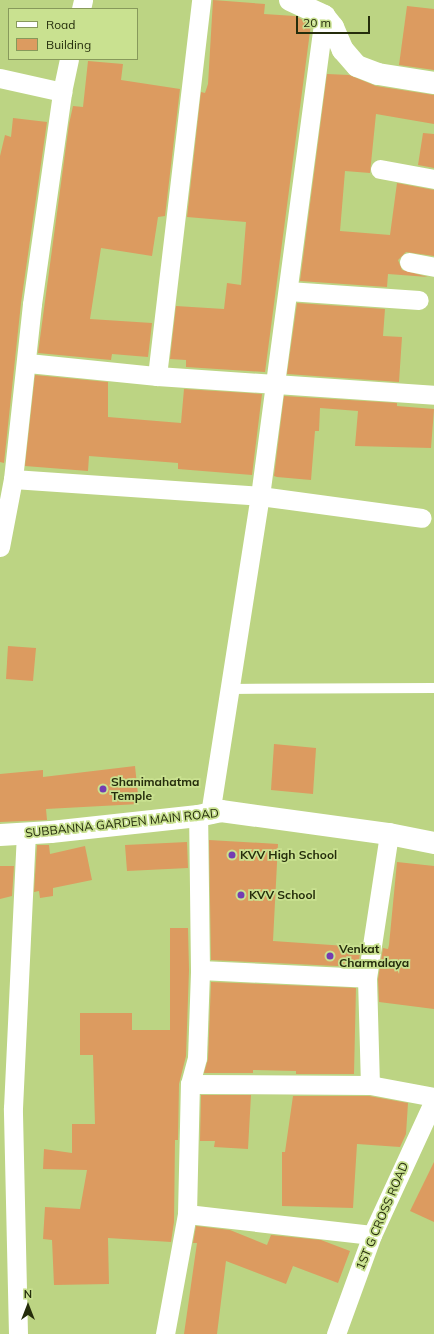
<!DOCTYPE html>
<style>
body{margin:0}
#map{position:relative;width:434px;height:1334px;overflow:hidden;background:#bcd483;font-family:Mulish,sans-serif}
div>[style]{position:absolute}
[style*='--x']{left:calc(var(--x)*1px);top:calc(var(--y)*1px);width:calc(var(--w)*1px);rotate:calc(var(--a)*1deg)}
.building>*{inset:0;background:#dc9b60}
.lane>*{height:10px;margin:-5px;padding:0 5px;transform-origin:5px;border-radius:5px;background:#fff}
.street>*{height:19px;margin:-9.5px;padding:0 9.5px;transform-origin:9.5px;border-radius:9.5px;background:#fff}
.secondary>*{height:22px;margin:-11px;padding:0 11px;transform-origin:11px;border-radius:11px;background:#fff}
.dots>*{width:11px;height:11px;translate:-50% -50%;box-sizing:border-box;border:2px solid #c9e190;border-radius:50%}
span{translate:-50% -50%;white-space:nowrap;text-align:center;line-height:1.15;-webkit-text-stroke:3.5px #c9e190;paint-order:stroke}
.poi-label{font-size:12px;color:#252d0c;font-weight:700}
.left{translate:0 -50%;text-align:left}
.street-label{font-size:12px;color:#252d0c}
.legend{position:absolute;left:8px;top:8px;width:130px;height:52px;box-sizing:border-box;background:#c9e190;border:1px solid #87995b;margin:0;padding:5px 7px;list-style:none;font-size:12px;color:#252d0c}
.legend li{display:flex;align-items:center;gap:8px;height:20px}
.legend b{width:20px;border:1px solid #87995b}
.north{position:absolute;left:8px;top:1286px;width:40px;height:40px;-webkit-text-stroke:3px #c9e190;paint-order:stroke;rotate:0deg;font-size:11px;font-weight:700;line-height:16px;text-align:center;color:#252d0c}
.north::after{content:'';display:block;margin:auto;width:14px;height:18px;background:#252d0c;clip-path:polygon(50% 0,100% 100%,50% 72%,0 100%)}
.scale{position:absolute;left:296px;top:16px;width:74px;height:18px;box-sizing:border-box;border:2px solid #252d0c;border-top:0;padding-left:5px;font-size:12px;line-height:14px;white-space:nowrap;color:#252d0c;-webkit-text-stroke:3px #c9e190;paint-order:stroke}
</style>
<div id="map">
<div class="building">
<div style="clip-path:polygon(213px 0,265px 4px,264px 14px,295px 16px,311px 24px,265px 372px,186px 367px,186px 360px,170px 359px,176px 306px,224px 309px,227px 283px,241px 285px,246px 222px,187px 217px,201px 92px,205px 93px,208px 84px)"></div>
<div style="clip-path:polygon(407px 6px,434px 9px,434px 70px,399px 65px)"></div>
<div style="clip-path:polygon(88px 61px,123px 64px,121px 80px,180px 89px,165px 216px,158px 217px,152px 256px,101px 248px,90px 319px,152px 323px,148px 357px,112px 354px,111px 360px,38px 353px,69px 124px,73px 106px,83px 107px)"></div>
<div style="clip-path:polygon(327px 74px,349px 75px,376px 86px,434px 95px,434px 124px,376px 114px,370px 173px,345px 171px,340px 231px,390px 235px,397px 183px,434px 190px,434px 256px,406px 252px,398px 260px,402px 270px,428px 277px,388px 274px,387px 287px,300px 281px)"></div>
<div style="clip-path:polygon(13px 118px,47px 122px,21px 303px,4px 463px,0 462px,0 156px,5px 135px,11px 137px)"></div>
<div style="clip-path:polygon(423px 133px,434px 134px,434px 168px,418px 165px)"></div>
<div style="clip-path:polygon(297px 303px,385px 309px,383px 336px,402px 337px,399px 382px,287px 374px)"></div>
<div style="clip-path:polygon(35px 375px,108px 382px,108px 417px,181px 423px,184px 389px,262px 394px,252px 475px,178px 469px,178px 463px,89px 456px,88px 471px,25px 466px)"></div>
<div style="clip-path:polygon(284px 396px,397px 403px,397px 406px,434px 409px,431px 448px,355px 446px,358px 411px,320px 408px,319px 431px,315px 431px,311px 480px,277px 477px,274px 476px)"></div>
<div style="clip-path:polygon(8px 646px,36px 648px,33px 681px,6px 679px)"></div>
<div style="clip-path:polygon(274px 744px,316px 748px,313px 794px,271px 790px)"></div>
<div style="clip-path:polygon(135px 766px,139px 804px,46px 809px,47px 820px,0 822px,0 774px,43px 770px,43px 777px)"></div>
<div style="clip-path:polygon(209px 840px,278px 844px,273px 941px,361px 947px,358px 967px,211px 960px)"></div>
<div style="clip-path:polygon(187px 842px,188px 868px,127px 871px,125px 845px)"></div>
<div style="clip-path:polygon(37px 845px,49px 845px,50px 854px,85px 846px,92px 880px,53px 888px,53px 896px,40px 898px,39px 891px,34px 892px)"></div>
<div style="clip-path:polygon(397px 862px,434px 866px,434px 1009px,379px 1002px,378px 979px,383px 948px,388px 949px,389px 945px)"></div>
<div style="clip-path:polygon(0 866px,14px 866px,12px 896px,0 899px)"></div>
<div style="clip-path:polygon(170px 928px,188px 928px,189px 970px,186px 1056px,179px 1084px,178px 1140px,175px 1140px,174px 1222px,171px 1242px,108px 1238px,109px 1284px,54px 1285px,52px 1240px,43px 1239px,45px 1207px,80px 1209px,87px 1170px,43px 1169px,44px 1149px,72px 1153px,72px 1124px,95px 1124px,93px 1055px,80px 1055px,80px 1013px,132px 1013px,132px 1030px,170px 1030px)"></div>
<div style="clip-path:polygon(211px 982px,356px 988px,354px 1074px,296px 1074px,296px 1071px,253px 1070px,253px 1073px,204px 1073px,208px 1059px)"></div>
<div style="clip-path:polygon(201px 1095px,251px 1095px,248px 1149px,214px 1147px,215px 1141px,200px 1141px)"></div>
<div style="clip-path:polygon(293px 1096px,369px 1096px,408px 1103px,406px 1134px,400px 1147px,357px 1144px,353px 1208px,282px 1206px,282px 1152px,285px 1152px)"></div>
<div style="clip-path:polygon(434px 1162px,434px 1222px,410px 1211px)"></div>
<div style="clip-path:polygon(196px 1226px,230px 1230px,267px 1245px,271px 1235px,321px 1240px,350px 1251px,338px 1283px,293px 1266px,286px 1284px,226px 1261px,217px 1334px,184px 1334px,197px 1243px,193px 1243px)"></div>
</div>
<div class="lane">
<div style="--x:230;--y:689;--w:204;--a:-0.3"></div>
</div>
<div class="street">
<div style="--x:81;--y:9;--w:9;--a:-77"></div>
<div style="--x:0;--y:78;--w:64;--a:12.7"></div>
<div style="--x:380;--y:169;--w:55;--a:10.5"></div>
<div style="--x:409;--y:262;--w:25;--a:11"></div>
<div style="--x:288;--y:291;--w:131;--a:3.9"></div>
<div style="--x:28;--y:363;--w:130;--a:5.8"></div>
<div style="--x:157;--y:376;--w:278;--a:3.9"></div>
<div style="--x:157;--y:376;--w:379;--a:-83.3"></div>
<div style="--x:13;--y:479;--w:248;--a:3.9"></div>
<div style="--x:260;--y:496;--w:163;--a:7.7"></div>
<div style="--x:0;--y:547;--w:69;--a:-79.2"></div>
<div style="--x:13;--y:479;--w:176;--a:-83.8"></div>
<div style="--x:32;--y:304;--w:214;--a:-81.9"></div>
<div style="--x:62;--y:92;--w:34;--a:-78"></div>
<div style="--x:210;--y:814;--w:322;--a:-81.1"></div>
<div style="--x:260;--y:496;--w:484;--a:-82.4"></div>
<div style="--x:200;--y:970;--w:167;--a:2.7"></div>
<div style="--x:367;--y:978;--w:107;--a:88.4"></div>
<div style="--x:370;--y:1085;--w:65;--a:10.6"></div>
<div style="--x:367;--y:978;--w:146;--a:-81.3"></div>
<div style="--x:190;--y:1084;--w:180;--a:0.3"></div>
<div style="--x:187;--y:1214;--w:186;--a:6.5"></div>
<div style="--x:18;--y:1334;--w:226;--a:-91.3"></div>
<div style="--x:13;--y:1108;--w:273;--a:-87.3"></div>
<div style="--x:165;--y:1334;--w:122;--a:-79.6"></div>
<div style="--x:187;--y:1214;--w:130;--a:-88.7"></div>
<div style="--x:190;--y:1084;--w:27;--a:-75"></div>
<div style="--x:197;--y:1058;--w:88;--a:-88"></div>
<div style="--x:200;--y:970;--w:154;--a:-90.7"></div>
<div style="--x:336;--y:1334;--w:105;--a:-70"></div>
<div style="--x:372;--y:1235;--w:149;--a:-65.3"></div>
</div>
<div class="secondary">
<div style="--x:290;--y:0;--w:38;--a:25"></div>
<div style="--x:324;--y:16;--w:14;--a:51"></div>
<div style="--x:333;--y:27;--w:25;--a:67"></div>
<div style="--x:343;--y:50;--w:21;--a:49"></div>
<div style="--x:357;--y:66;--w:22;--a:21"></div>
<div style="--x:378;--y:74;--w:57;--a:9.1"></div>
<div style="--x:0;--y:835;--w:51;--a:-3.4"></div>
<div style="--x:51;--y:832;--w:148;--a:-6.2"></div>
<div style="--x:198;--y:816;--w:24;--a:-12"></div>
<div style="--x:221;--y:811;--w:170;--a:7.8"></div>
<div style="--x:389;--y:834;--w:46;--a:11.3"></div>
</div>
<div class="dots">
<div style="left:103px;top:789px;background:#743cb2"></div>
<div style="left:232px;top:855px;background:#743cb2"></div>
<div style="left:241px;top:895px;background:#743cb2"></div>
<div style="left:330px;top:956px;background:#743cb2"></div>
</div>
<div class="poi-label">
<span class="left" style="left:111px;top:789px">Shanimahatma<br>Temple</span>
<span class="left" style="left:240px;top:855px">KVV High School</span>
<span class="left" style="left:249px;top:895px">KVV School</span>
<span class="left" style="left:339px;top:956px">Venkat<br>Charmalaya</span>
</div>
<div class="street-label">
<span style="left:122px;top:823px;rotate:-6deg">SUBBANNA GARDEN MAIN ROAD</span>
<span style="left:382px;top:1216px;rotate:-67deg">1ST G CROSS ROAD</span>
</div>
<ul class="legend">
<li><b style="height:5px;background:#fff"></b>Road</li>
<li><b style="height:11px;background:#dc9b60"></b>Building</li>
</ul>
<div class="north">N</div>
<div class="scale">20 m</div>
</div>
